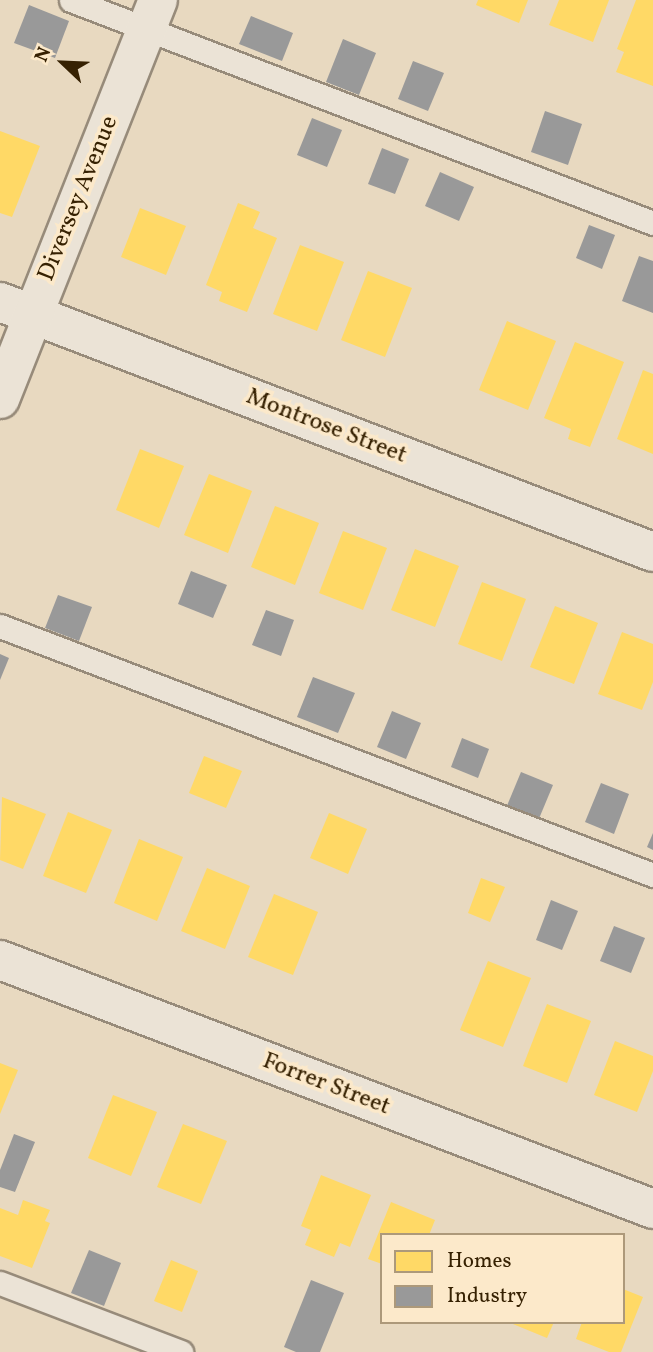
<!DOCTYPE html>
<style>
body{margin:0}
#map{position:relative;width:653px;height:1352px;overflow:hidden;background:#e8d9c0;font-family:Vollkorn,serif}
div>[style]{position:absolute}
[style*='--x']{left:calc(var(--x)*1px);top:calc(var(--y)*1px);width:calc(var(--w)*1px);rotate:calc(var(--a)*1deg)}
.homes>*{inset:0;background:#ffd966}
.industry>*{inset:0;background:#999}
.roads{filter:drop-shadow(2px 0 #978b7a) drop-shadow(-2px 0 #978b7a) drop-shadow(0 2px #978b7a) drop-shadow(0 -2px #978b7a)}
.lane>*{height:23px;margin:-11.5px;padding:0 11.5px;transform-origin:11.5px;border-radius:11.5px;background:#ebe3d6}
.street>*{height:38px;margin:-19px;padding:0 19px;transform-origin:19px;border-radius:19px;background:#ebe3d6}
span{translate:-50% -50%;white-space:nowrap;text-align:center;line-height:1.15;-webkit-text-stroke:7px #fce9ca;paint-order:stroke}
.street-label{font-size:24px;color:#362102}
.legend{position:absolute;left:380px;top:1233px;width:245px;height:91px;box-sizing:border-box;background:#fce9ca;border:2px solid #ad997a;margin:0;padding:9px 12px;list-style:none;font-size:21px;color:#362102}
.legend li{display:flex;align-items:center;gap:14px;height:35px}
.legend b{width:35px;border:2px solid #ad997a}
.north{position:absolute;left:28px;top:28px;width:70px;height:70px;-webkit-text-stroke:5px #fce9ca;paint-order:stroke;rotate:293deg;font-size:19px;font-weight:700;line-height:28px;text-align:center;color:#362102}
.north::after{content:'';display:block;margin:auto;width:24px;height:32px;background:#362102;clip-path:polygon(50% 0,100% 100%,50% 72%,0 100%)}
</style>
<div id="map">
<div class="homes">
<div style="clip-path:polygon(478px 0,528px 0,519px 23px,476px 5px)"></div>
<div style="clip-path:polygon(559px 0,609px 0,593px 42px,549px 25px)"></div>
<div style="clip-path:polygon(636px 0,653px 0,653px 86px,616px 72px,624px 52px,617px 49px)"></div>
<div style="clip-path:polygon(0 131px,40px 146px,12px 217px,0 213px)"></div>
<div style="clip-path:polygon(238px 203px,260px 212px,253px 228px,277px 238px,247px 312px,219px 301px,222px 292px,206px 285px)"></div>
<div style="clip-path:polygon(140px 208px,186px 226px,166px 275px,121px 257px)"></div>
<div style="clip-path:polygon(300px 245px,344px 262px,317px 331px,273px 314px)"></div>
<div style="clip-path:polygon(368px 271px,412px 288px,385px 357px,341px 340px)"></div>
<div style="clip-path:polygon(507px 321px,556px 341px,528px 410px,479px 390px)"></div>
<div style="clip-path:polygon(575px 342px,624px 362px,590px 447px,568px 439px,571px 429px,544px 418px)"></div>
<div style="clip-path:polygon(643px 370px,653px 374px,653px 454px,617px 439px)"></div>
<div style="clip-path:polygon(140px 449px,184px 466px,159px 528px,116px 510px)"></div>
<div style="clip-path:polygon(209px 474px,252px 491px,228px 553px,184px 535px)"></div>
<div style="clip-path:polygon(275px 506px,319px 523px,295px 585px,251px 567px)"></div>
<div style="clip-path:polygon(343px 531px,387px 548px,363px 610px,319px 593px)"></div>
<div style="clip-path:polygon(415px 549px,459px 566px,435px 627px,391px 610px)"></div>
<div style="clip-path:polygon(482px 582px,526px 599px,502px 661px,458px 644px)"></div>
<div style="clip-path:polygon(555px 606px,598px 623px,574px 684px,530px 667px)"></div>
<div style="clip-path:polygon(622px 632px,653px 644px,653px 682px,642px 710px,598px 694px)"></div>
<div style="clip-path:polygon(204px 756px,242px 771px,226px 808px,189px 793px)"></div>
<div style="clip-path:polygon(2px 797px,46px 814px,23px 869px,0 860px)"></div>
<div style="clip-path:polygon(68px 812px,112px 830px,86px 893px,43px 876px)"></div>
<div style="clip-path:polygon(329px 813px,367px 829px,348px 874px,310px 858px)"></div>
<div style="clip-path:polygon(139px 839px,183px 857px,157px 921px,114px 903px)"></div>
<div style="clip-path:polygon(207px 868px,250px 886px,225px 949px,181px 931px)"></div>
<div style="clip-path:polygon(481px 878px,505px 887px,490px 922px,468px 913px)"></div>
<div style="clip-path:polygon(274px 894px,318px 912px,293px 975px,248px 957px)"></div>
<div style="clip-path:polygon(488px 961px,531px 978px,503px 1047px,460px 1030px)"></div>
<div style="clip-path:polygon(547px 1004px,591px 1021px,567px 1083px,523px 1066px)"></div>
<div style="clip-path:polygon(615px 1041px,653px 1056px,653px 1071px,637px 1112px,594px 1095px)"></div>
<div style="clip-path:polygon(0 1063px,18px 1070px,0 1114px)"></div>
<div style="clip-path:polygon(113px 1095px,157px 1112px,131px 1176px,88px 1158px)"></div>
<div style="clip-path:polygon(183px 1124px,227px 1141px,201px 1204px,157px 1187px)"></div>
<div style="clip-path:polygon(321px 1175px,371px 1195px,350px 1247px,340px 1243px,334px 1257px,305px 1245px,311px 1230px,301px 1226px)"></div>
<div style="clip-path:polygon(23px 1200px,50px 1210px,45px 1221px,50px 1223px,32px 1268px,0 1256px,0 1208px,18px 1215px)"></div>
<div style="clip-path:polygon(391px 1202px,435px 1220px,429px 1235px,382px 1235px,382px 1264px,368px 1259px)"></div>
<div style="clip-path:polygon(171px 1260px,198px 1271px,182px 1312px,154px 1301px)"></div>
<div style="clip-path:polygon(623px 1289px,643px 1297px,621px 1352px,609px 1352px,576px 1339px,582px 1322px,623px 1322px)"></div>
<div style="clip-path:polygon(508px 1322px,554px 1322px,547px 1338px)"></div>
</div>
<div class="industry">
<div style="clip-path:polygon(29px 5px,69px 21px,55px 58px,14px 43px)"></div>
<div style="clip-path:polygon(251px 16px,293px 33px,282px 61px,239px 44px)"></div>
<div style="clip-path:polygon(343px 39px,376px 53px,359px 95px,326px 82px)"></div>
<div style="clip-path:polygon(413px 61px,444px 73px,428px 111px,398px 99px)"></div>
<div style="clip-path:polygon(545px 111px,582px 124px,568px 165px,531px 152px)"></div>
<div style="clip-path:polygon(312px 118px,342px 130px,327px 167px,297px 155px)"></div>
<div style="clip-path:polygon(382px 148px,409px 159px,395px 194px,368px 184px)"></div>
<div style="clip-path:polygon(440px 172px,474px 187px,459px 221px,425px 206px)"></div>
<div style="clip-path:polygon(589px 225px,615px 235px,602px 269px,576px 258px)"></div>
<div style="clip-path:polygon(639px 256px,653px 261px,653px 313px,622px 301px)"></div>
<div style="clip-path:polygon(191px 571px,227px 585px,213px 618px,178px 604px)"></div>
<div style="clip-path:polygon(58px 595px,92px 607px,79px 641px,45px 628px)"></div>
<div style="clip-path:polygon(266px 610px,294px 620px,281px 656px,252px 645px)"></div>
<div style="clip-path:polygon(0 654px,9px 658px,0 680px)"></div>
<div style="clip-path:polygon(313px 677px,355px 693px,338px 733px,297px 717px)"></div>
<div style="clip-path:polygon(392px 711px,421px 723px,406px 759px,377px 747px)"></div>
<div style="clip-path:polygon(462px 738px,489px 749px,478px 778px,451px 767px)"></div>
<div style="clip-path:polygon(521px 772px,553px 785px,538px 821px,506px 808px)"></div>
<div style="clip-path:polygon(601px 783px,629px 794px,614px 834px,585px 822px)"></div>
<div style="clip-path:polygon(653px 833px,653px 850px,647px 847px)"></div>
<div style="clip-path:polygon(551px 900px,578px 911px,562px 950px,536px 940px)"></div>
<div style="clip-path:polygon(614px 926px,645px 938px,631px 973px,600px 961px)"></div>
<div style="clip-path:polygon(14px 1134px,35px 1142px,15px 1192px,0 1187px,0 1170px)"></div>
<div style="clip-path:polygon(89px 1250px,121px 1263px,104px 1306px,71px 1293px)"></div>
<div style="clip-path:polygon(311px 1280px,344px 1293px,320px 1352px,296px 1352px,284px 1347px)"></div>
</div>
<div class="roads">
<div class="lane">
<div style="--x:71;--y:0;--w:623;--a:20.96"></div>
<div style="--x:0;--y:626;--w:699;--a:20.87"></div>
<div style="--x:0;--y:1283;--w:194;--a:20.9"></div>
</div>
<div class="street">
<div style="--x:0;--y:302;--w:699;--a:20.95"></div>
<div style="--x:0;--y:399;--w:429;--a:-68.4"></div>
<div style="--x:0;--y:960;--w:699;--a:20.87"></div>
</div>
</div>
<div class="street-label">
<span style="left:79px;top:199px;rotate:-68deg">Diversey Avenue</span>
<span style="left:326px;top:427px;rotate:21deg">Montrose Street</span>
<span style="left:326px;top:1085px;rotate:21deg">Forrer Street</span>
</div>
<ul class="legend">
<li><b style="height:19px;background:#ffd966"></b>Homes</li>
<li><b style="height:19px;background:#999"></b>Industry</li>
</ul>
<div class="north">N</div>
</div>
